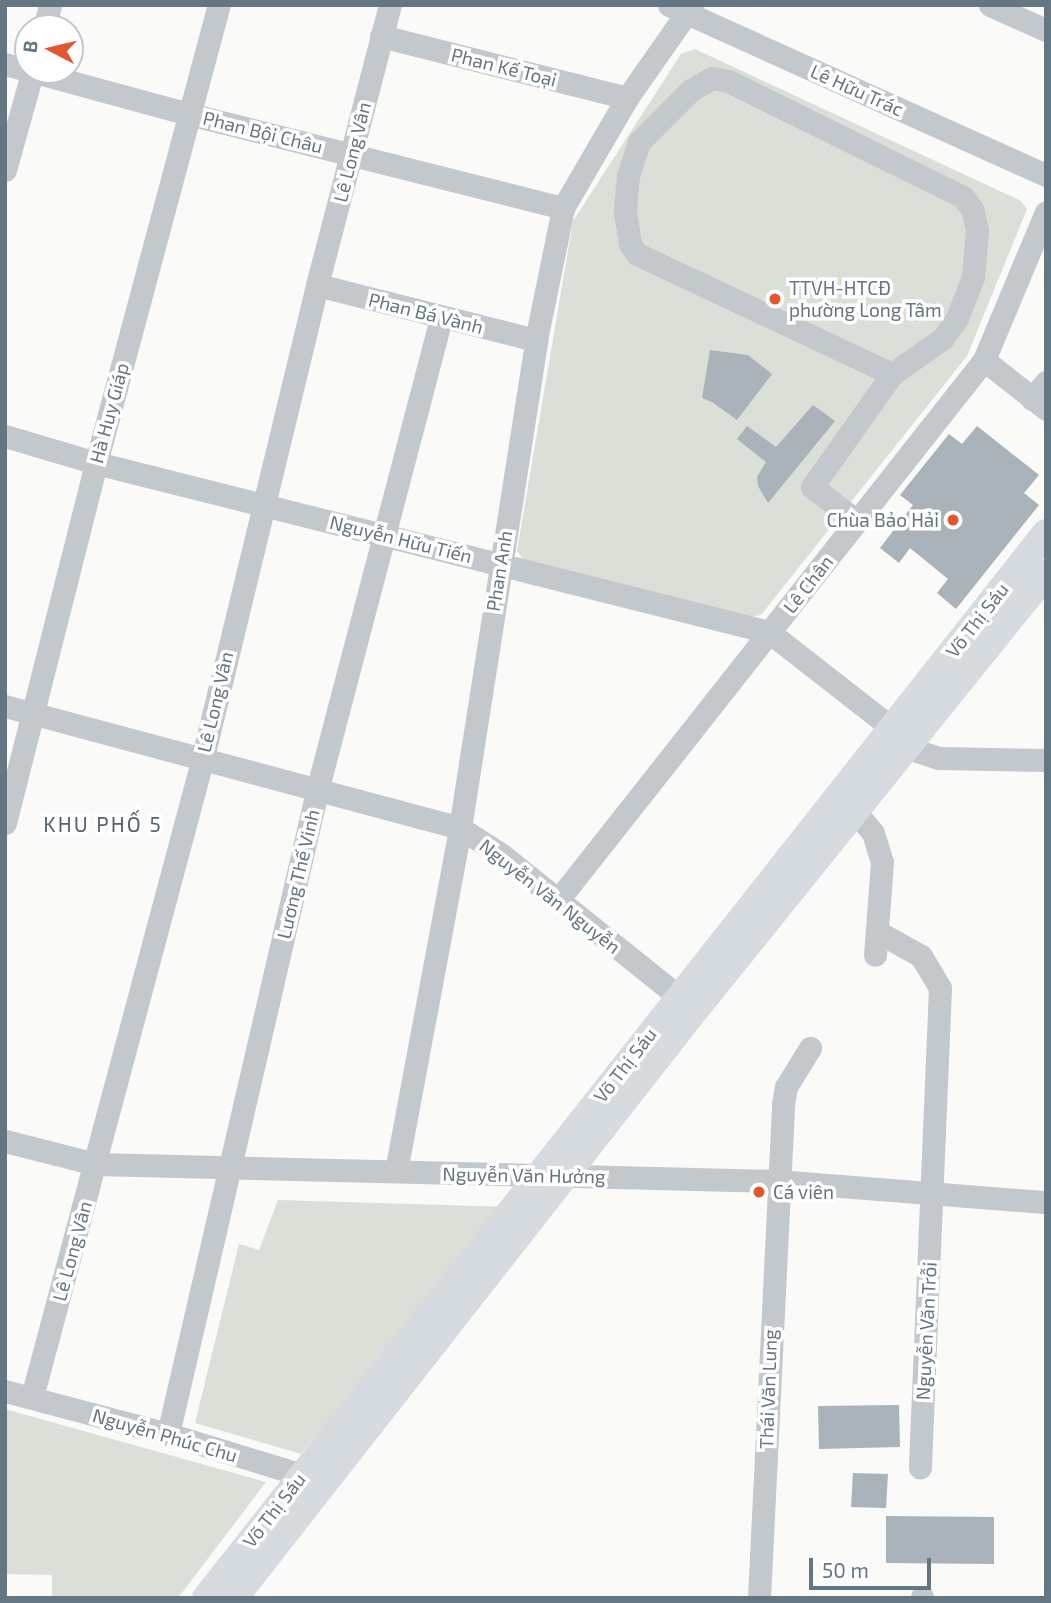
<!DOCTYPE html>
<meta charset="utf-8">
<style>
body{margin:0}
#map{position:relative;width:1051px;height:1603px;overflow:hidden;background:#fafaf8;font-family:"Exo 2",sans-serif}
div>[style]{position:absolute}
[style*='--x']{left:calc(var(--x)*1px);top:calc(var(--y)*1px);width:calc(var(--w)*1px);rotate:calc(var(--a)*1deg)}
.green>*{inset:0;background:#dadfd7}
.building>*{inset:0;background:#aab3b9}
.minor>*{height:23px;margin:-11.5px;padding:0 11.5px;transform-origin:11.5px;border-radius:11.5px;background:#c3c8cc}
.major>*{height:28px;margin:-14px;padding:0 14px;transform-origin:14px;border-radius:14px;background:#d6dbdf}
.dots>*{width:19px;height:19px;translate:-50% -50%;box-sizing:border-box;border:4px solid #fff;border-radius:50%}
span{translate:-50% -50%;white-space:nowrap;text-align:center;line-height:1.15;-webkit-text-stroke:7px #fff;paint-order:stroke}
.street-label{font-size:19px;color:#657683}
.poi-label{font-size:19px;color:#657683}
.left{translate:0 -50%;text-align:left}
.right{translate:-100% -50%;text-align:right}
.neighbourhood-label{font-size:21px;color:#57646e;letter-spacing:2px}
.frame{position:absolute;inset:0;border:7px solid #657683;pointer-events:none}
.north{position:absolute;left:14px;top:14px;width:70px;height:70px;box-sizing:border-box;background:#fff;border:2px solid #c1c8cd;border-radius:50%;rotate:277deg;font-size:19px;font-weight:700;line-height:28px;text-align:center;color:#657683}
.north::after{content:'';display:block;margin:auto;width:24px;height:32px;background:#e4572e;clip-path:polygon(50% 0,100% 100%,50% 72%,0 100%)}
.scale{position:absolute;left:809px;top:1558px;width:122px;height:32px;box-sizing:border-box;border:4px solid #657683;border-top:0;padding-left:9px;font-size:21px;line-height:24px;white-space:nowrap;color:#657683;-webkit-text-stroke:5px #fff;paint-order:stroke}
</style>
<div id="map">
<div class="green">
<div style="clip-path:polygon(695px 49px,1021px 201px,1027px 209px,967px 356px,761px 615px,746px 618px,524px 560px,517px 551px,573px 221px,681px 54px)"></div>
<div style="clip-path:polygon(278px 1200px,509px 1207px,301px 1454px,195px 1423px,239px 1244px,259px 1250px)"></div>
<div style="clip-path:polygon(5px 1409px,266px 1482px,178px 1598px,52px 1598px,52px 1575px,5px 1574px)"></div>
</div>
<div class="building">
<div style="clip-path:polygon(710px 350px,748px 355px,772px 374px,737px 420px,712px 402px,702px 398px)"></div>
<div style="clip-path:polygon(813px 405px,835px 421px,768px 503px,758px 486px,757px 477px,766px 462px,737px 439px,747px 426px,776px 447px)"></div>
<div style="clip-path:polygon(977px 426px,1039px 475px,1024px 493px,1039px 505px,956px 609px,937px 593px,948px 579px,910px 548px,899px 563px,880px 548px,913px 505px,900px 495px,949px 434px,962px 444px)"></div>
<div style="clip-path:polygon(899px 1405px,900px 1447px,819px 1449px,818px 1406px)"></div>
<div style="clip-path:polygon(853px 1473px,888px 1474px,886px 1508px,851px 1507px)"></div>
<div style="clip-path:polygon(886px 1516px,994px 1517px,994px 1564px,886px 1563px)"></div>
</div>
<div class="minor">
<div style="--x:669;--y:5;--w:414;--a:24.3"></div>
<div style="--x:990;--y:5;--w:61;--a:24.1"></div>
<div style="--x:44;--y:28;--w:24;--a:-75"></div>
<div style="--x:381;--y:36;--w:254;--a:14.1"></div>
<div style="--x:5;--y:64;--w:191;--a:15.2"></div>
<div style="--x:189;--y:114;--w:386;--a:14.1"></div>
<div style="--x:5;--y:170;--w:104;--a:-74.4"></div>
<div style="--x:317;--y:285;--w:226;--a:14.1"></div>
<div style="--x:984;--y:360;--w:79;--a:38.3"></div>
<div style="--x:1032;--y:399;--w:22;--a:-51"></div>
<div style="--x:5;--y:436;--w:95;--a:16.5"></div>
<div style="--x:96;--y:463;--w:694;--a:14.1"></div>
<div style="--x:769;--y:632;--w:156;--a:38"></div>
<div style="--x:857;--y:521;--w:56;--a:-142.9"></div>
<div style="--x:812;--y:487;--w:138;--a:-54.7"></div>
<div style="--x:892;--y:374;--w:61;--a:-35"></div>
<div style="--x:942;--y:339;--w:26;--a:-54"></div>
<div style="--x:957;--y:318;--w:44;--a:-68.7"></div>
<div style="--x:973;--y:277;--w:47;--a:-85.1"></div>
<div style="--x:977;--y:230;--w:22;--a:-103"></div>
<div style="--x:972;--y:209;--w:15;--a:-127"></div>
<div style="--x:963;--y:197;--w:262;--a:-153.7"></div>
<div style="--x:728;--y:81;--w:16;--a:-169"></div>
<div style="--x:712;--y:78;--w:24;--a:150"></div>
<div style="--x:691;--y:90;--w:74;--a:135"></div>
<div style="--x:639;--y:142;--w:35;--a:108"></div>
<div style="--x:628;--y:175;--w:37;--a:95"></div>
<div style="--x:625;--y:212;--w:32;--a:81"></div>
<div style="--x:630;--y:244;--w:12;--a:55"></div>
<div style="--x:637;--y:254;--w:282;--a:25.2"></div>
<div style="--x:5;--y:706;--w:471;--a:15"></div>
<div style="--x:460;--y:828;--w:50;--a:32.7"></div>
<div style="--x:502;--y:855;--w:227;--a:38.7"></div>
<div style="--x:908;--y:748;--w:33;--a:18"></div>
<div style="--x:939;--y:758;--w:107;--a:1.1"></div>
<div style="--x:856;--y:812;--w:27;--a:51"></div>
<div style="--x:873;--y:833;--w:30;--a:73"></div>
<div style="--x:882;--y:862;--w:93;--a:94.3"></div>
<div style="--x:5;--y:823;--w:371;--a:-75.8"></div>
<div style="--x:96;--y:463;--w:474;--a:-75"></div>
<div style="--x:558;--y:900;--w:688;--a:-51.73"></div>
<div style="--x:984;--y:360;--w:160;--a:-67.3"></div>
<div style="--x:878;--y:932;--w:49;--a:29.2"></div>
<div style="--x:921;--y:956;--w:37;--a:59"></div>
<div style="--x:940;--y:988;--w:480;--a:92.4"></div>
<div style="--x:5;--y:1141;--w:94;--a:14.2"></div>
<div style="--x:96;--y:1164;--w:681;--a:1.43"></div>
<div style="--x:777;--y:1181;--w:270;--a:4.5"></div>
<div style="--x:396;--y:1171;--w:349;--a:-79.4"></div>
<div style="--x:460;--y:828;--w:494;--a:-81.1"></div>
<div style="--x:536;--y:340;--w:135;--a:-78.4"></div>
<div style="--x:563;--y:208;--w:127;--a:-59.8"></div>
<div style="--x:627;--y:98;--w:113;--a:-55"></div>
<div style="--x:5;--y:1391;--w:169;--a:14.8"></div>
<div style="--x:168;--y:1434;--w:140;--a:17"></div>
<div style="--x:302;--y:1475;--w:16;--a:38"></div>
<div style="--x:32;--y:1397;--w:658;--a:-75.03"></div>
<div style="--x:202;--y:761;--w:490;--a:-76.4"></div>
<div style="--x:317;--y:285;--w:289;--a:-75.4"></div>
<div style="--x:168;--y:1434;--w:660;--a:-76.95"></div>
<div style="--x:317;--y:791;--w:489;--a:-75.3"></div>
<div style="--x:759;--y:1598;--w:494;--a:-87.2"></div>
<div style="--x:783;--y:1105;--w:18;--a:-81"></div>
<div style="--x:786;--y:1087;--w:46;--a:-58.4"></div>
<div style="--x:922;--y:1598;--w:1;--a:-90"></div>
</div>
<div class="major">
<div style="--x:206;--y:1598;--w:1356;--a:-51.74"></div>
<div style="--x:234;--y:1598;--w:739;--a:-51.92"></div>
<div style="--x:690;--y:1016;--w:568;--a:-51.15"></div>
</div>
<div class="dots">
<div style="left:775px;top:299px;background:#e4572e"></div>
<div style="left:953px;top:520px;background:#e4572e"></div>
<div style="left:759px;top:1192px;background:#e4572e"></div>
</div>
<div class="street-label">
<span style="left:504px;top:67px;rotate:14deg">Phan Kế Toại</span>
<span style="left:857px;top:90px;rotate:24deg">Lê Hữu Trác</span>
<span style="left:263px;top:132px;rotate:14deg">Phan Bội Châu</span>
<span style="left:352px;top:152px;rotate:-76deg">Lê Long Vân</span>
<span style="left:426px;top:313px;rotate:14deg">Phan Bá Vành</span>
<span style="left:109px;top:413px;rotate:-75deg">Hà Huy Giáp</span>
<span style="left:401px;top:539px;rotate:14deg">Nguyễn Hữu Tiến</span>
<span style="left:499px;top:571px;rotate:-81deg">Phan Anh</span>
<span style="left:808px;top:584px;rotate:-52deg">Lê Chân</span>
<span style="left:977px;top:620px;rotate:-52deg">Võ Thị Sáu</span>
<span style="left:215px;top:702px;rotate:-77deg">Lê Long Vân</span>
<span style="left:298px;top:874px;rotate:-77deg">Lương Thế Vinh</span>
<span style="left:550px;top:896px;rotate:38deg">Nguyễn Văn Nguyễn</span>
<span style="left:625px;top:1065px;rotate:-52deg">Võ Thị Sáu</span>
<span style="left:524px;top:1175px;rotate:1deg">Nguyễn Văn Hưởng</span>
<span style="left:72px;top:1251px;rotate:-75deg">Lê Long Vân</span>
<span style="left:926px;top:1331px;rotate:-87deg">Nguyễn Văn Trỗi</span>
<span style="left:768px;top:1389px;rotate:-88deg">Thái Văn Lung</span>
<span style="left:165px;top:1435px;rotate:16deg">Nguyễn Phúc Chu</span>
<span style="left:274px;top:1510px;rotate:-52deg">Võ Thị Sáu</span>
</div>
<div class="poi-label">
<span class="left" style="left:789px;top:299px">TTVH-HTCĐ<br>phường Long Tâm</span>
<span class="right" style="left:939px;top:520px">Chùa Bảo Hải</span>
<span class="left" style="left:773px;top:1192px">Cá viên</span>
</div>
<div class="neighbourhood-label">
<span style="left:103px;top:824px">KHU PHỐ 5</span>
</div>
<div class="frame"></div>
<div class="north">B</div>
<div class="scale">50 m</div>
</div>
